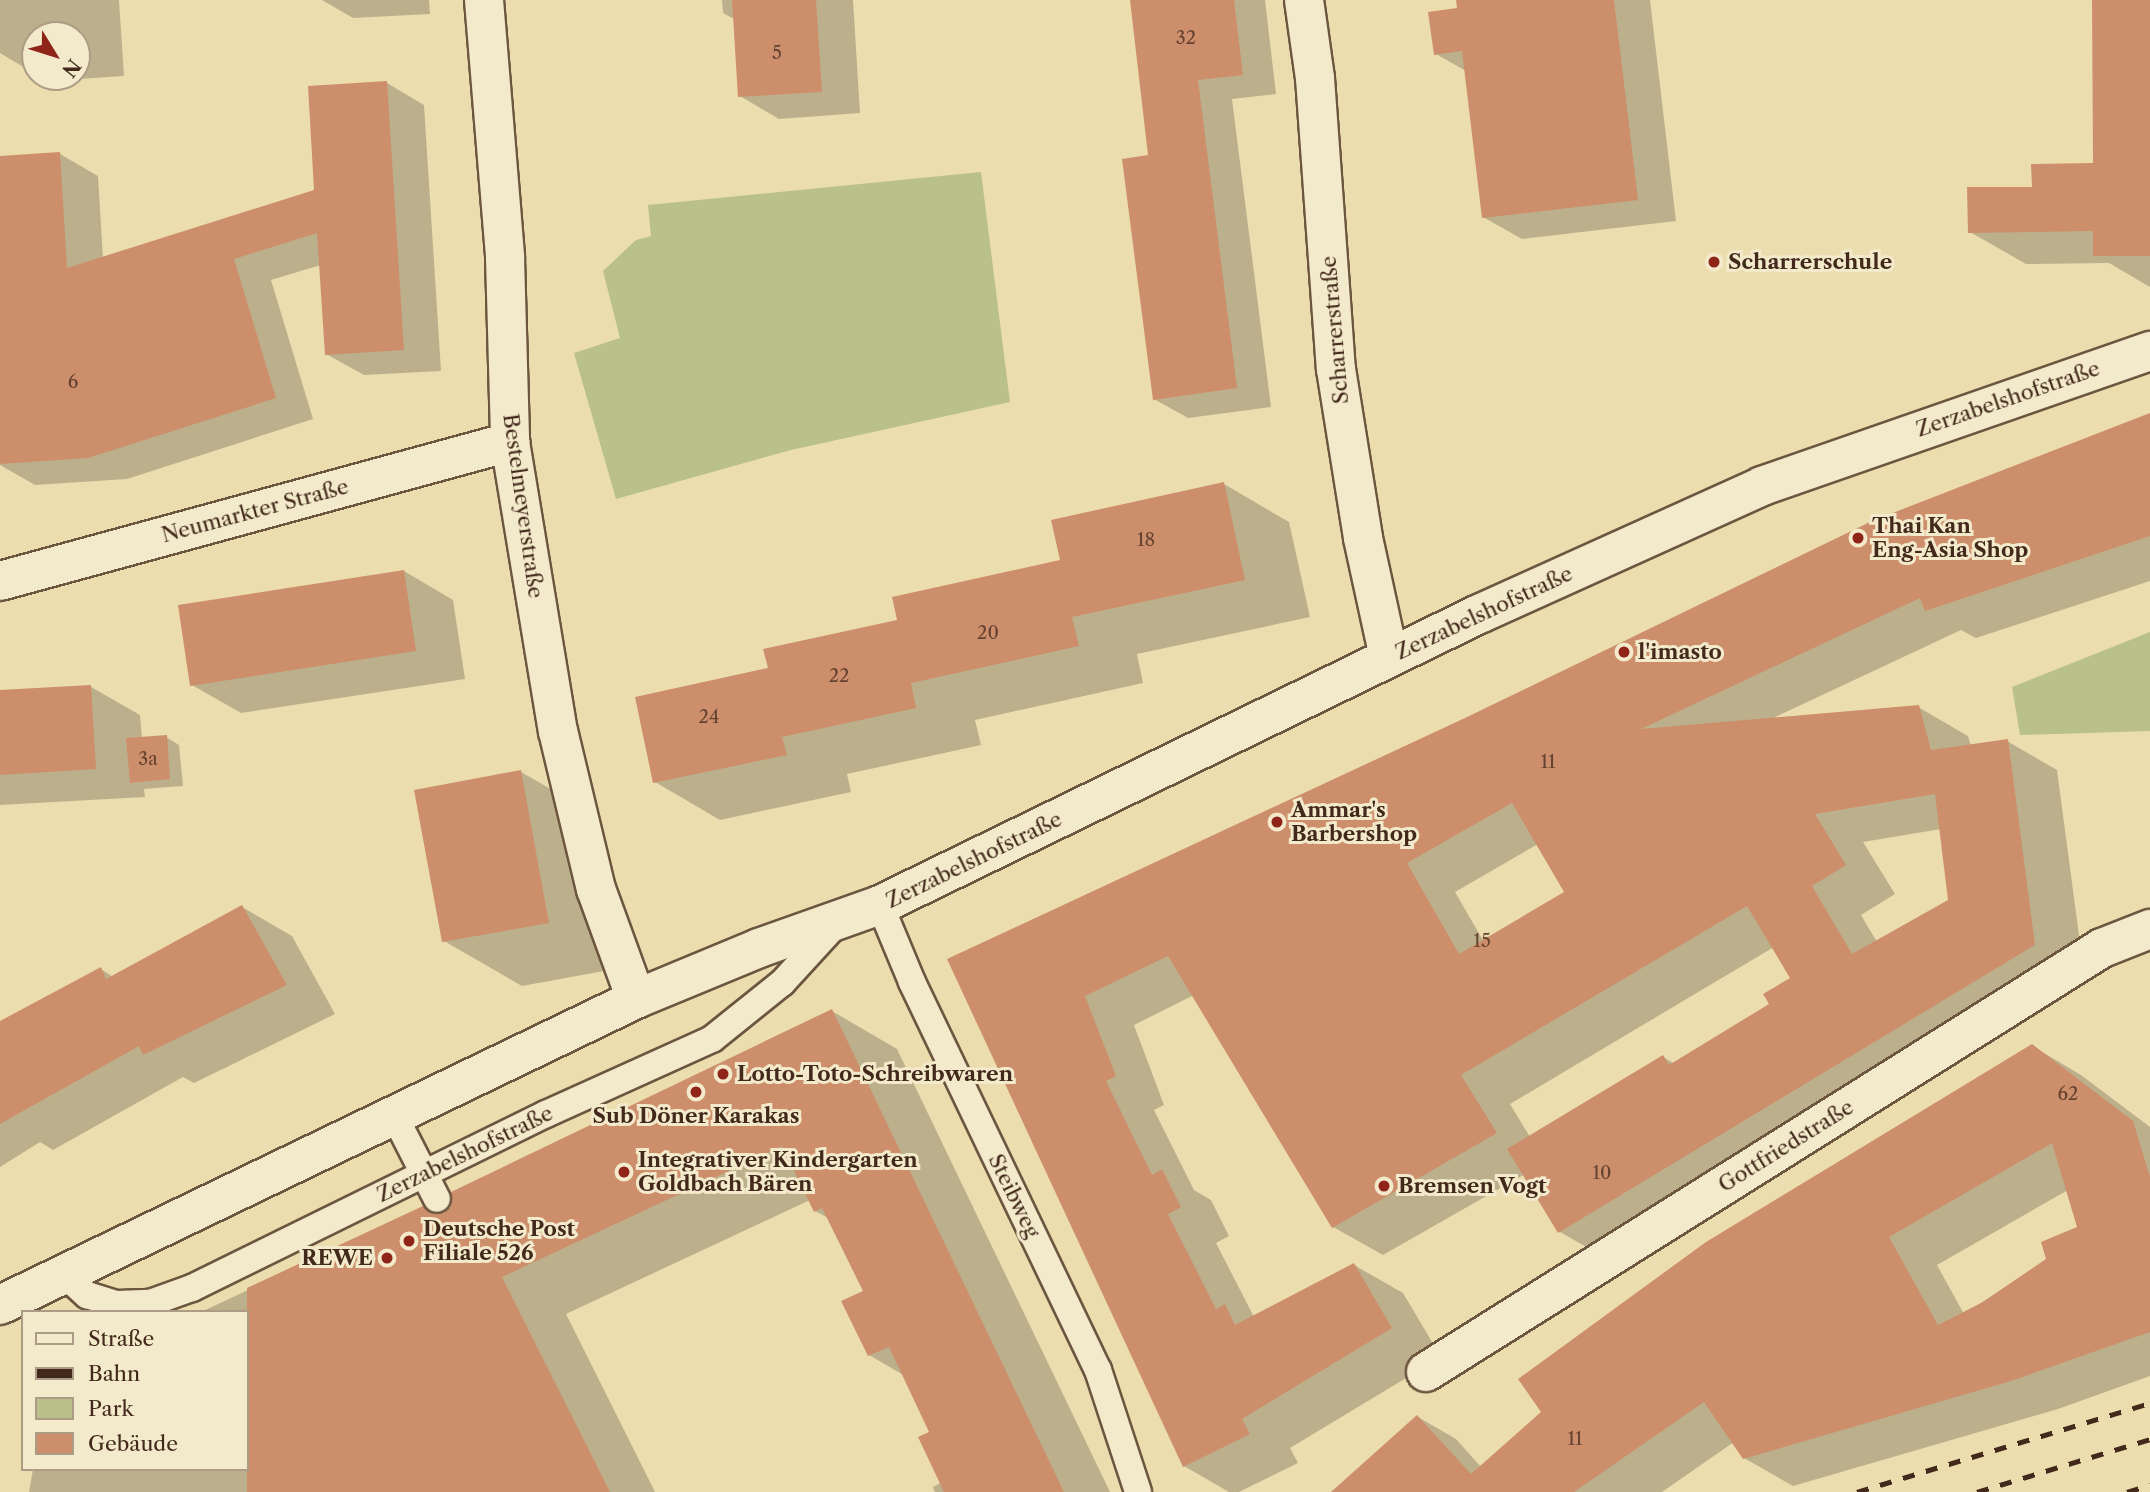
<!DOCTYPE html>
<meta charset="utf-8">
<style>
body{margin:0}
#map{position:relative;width:2150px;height:1492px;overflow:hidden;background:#ecddaf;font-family:"Libre Caslon Text",serif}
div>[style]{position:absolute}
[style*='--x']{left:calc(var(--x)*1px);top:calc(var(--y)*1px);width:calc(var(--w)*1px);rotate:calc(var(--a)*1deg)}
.green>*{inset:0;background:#b9c08a}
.shadow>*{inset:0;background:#0003}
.building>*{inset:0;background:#cd8e6c}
.roads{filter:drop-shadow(2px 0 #6c5640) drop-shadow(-2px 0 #6c5640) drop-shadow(0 2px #6c5640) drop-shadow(0 -2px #6c5640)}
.lane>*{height:26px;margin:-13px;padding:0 13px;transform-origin:13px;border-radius:13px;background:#f3e9cb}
.street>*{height:38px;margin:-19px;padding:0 19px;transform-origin:19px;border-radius:19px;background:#f3e9cb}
.secondary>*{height:38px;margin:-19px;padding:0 19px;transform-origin:19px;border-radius:19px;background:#f3e9cb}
.rail>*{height:5px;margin-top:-2.5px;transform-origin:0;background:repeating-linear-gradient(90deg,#42291b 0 12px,transparent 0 24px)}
.dots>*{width:19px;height:19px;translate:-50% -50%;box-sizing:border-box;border:4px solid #f3e9cb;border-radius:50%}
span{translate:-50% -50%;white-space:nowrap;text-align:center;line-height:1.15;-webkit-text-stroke:6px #f3e9cb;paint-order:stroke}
.number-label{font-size:18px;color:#65422f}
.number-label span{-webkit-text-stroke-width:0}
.poi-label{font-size:21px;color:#42291b;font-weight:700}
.left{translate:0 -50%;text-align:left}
.right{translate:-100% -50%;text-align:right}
.street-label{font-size:21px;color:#42291b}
.legend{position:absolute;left:21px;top:1310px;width:228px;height:161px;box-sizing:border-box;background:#f3e9cb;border:2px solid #ac9c85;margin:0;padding:9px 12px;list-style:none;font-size:21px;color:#42291b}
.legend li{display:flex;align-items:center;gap:14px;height:35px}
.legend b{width:35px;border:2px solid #ac9c85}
.north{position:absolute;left:21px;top:21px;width:70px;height:70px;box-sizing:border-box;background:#f3e9cb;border:2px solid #ac9c85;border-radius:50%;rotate:128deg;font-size:19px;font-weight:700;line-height:28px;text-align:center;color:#42291b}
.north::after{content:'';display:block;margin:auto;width:24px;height:32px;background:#8f2418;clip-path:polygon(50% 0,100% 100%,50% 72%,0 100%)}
</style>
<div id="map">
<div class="green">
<div style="clip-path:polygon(981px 172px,1010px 402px,791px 450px,616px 499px,574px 353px,620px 338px,603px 271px,636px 240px,651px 236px,648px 205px)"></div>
<div style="clip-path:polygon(2150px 632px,2150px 731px,2020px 735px,2012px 687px)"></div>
</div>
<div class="shadow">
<div style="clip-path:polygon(0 0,119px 0,124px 76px,49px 81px,41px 77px,77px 77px,77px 35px,35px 35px,35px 74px,0 53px)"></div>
<div style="clip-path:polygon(322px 0,429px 0,430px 14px,353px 18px)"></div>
<div style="clip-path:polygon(722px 0,853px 0,860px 113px,779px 119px,740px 96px,734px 19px,723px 13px)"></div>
<div style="clip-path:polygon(1132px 0,1265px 0,1276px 94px,1232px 99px,1271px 407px,1188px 418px,1154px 399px,1150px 157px)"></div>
<div style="clip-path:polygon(1458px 0,1650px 0,1676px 221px,1522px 239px,1483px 217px,1466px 71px,1436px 54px,1459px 9px)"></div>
<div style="clip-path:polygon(2094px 0,2150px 0,2150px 287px,2109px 263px,2026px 264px,1970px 232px,2034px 188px,2095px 165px)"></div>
<div style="clip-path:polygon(387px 83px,424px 105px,441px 371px,364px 375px,326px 354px,321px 265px,271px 280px,313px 419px,127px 479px,35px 485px,0 465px,0 158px,60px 154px,98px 176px,103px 258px,316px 191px)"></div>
<div style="clip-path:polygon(evenodd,2150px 415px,2150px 581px,1976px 638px,1961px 630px,1771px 719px,1918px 707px,1968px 736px,1971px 746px,2007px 741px,2057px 770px,2084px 973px,1609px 1260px,1560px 1232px,1525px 1174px,1383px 1255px,1333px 1227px,1194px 995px,1134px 1025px,1164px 1105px,1154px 1110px,1194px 1190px,1211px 1200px,1229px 1236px,1216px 1243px,1254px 1317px,1354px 1265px,1403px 1293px,1441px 1357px,1290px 1448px,1298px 1463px,1239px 1492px,1229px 1492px,1184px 1466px,949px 960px,2150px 415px,1941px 829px,1950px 901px,1877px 942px,1861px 915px,1895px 894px,1863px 842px,1941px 829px,2150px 415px,1538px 844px,1567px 893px,1484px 942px,1455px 892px,1538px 844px,2150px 415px,1774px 947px,1792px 979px,1772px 1005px,1675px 1064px,1663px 1057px,1530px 1137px,1510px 1104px,1774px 947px)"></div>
<div style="clip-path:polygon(1224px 484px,1289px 522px,1310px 617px,1137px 654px,1143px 683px,975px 720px,981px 745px,847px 774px,851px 792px,720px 820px,655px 782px,770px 670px,1062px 562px)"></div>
<div style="clip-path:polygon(404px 571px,453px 600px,465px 679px,241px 713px,192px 685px)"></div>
<div style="clip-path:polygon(91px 687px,140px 715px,142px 739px,166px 737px,179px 745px,183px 786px,144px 789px,145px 797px,0 805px,0 692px)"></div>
<div style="clip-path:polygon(521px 772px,599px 817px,626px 967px,522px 986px,444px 941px)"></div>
<div style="clip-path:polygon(242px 907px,292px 936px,335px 1014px,194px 1083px,183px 1077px,53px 1150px,40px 1142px,0 1167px,0 1023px,101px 969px,113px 977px)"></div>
<div style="clip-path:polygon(832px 1011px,897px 1049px,1110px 1492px,935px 1492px,933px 1487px,942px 1482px,932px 1433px,905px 1376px,869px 1355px,865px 1292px,830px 1219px,815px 1211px,810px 1200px,566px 1314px,655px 1492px,29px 1492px,33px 1469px,247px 1469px,247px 1312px,201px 1312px,423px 1208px,444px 1215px)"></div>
<div style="clip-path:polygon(evenodd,2032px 1046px,2081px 1075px,2150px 1127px,2150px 1376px,2058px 1409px,1793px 1486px,1744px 1458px,1734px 1442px,1662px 1492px,1333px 1492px,1418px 1417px,1456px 1439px,1481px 1467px,2032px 1046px,2068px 1190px,2079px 1228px,2048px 1259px,1964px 1314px,1937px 1265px,2068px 1190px)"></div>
</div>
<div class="building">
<div style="clip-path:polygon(732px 0,816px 0,822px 92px,738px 97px)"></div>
<div style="clip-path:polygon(1130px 0,1234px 0,1243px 75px,1198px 80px,1237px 388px,1153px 400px,1122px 159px,1148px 155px)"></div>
<div style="clip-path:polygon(1456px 0,1614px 0,1638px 200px,1482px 218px,1462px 51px,1434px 55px,1428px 12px,1457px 8px)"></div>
<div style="clip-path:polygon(2092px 0,2150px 0,2150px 256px,2093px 256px,2093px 231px,1968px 233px,1967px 187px,2032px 187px,2031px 164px,2093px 163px)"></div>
<div style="clip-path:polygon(387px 81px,404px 350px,325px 355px,317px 233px,234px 259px,276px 398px,88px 458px,0 464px,0 156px,60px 152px,67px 268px,314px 190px,308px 86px)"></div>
<div style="clip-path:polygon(evenodd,2150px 413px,2150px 536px,1925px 611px,1920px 598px,1641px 729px,1919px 705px,1931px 750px,2008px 739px,2035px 945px,1558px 1233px,1507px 1149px,1663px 1055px,1669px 1065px,1769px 1004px,1763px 994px,1790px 978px,1747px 906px,1461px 1075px,1497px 1133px,1332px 1228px,1168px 956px,1085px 996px,1116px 1076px,1106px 1081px,1152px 1175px,1162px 1169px,1181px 1207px,1168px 1214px,1216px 1309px,1225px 1304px,1235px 1325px,1354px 1263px,1392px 1328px,1242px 1419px,1250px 1434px,1183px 1467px,947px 959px,1465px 718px,1872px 521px,2150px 413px,1935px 794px,1948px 900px,1852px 954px,1812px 886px,1846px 865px,1815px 814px,1935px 794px,2150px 413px,1512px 803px,1564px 892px,1459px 954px,1407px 863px,1512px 803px)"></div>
<div style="clip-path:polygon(1224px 482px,1245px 580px,1072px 617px,1079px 646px,911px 683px,916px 708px,782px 737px,787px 755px,653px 783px,635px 697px,768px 668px,763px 649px,897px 620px,892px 597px,1060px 560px,1051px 520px)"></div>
<div style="clip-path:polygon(404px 570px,416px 651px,190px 686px,178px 605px)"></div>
<div style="clip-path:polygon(91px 685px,96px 769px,0 775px,0 690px)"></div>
<div style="clip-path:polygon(167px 735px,170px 779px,130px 783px,126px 738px)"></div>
<div style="clip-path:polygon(521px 770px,549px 923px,442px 942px,414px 790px)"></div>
<div style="clip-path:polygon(242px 905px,287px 985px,143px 1055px,139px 1046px,0 1124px,0 1021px,101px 967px,106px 979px)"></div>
<div style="clip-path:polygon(832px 1009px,1064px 1492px,944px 1492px,918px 1437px,929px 1432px,889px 1347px,868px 1356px,841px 1301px,863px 1291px,822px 1208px,814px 1212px,782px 1146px,502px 1277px,610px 1492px,247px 1492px,247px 1288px,423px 1206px,429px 1213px,444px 1213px,451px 1207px,451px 1192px)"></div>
<div style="clip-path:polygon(evenodd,2032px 1044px,2133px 1121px,2150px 1177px,2150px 1332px,2011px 1381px,1743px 1459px,1704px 1402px,1574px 1492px,1331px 1492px,1417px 1415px,1471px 1474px,1541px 1412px,1518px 1379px,1706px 1242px,2032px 1044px,2052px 1143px,2077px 1227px,2041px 1242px,2046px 1259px,1983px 1302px,1938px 1325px,1889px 1237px,2052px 1143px)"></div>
</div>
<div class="roads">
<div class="lane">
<div style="--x:880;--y:905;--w:83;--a:67.4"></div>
<div style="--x:912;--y:982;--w:430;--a:64.4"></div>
<div style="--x:1098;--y:1370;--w:128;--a:71.8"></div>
<div style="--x:394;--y:1115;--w:94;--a:62.9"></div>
<div style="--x:63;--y:1273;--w:33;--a:43"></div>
<div style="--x:87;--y:1295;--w:31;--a:17"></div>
<div style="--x:117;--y:1304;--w:33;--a:-2"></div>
<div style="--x:150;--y:1303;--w:45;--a:-19.7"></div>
<div style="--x:192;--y:1288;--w:394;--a:-26.2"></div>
<div style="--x:546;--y:1114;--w:182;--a:-24.3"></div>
<div style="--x:712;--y:1039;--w:90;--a:-38.7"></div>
<div style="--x:782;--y:983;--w:80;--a:-47.5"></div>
</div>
<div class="street">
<div style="--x:484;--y:0;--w:259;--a:85.3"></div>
<div style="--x:505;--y:258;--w:184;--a:88.4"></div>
<div style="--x:510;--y:442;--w:293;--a:80.6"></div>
<div style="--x:558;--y:731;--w:163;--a:76.5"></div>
<div style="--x:596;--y:889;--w:117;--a:70"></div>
<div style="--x:1304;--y:0;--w:79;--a:82"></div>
<div style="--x:1315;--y:78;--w:292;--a:85.9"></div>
<div style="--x:1336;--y:369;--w:171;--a:80.9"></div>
<div style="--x:1363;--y:538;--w:122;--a:77.7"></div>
<div style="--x:0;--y:581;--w:529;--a:-15.25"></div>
<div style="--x:1426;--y:1372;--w:798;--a:-32.1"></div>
<div style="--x:2102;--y:948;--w:52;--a:-21.6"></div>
</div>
<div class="secondary">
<div style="--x:0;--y:1305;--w:706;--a:-25.69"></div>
<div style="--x:636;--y:999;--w:133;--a:-22.5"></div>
<div style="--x:759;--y:948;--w:128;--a:-19.6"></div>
<div style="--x:880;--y:905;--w:666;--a:-25.91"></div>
<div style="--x:1479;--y:614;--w:311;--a:-24.3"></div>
<div style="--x:1762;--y:486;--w:411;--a:-19.2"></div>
</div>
</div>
<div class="rail">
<div style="--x:1857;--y:1492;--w:306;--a:-16.9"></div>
<div style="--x:1977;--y:1492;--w:181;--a:-17"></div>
<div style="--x:2127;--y:1492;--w:24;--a:-17"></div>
</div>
<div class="dots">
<div style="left:1714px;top:262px;background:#8f2418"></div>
<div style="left:1858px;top:538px;background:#8f2418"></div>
<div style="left:1624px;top:652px;background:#8f2418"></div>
<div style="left:1277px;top:822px;background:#8f2418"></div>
<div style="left:723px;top:1074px;background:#8f2418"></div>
<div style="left:696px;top:1092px;background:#8f2418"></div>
<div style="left:624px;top:1172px;background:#8f2418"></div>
<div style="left:1384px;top:1186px;background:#8f2418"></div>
<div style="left:409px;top:1241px;background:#8f2418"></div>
<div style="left:387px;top:1258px;background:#8f2418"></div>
</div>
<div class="number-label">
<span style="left:1186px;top:38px">32</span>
<span style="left:777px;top:53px">5</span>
<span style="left:73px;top:382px">6</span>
<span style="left:1146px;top:540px">18</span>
<span style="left:988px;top:633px">20</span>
<span style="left:839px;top:676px">22</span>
<span style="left:709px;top:717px">24</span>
<span style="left:148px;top:759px">3a</span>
<span style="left:1548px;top:762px">11</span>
<span style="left:1482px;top:941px">15</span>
<span style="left:2068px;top:1094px">62</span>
<span style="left:1602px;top:1173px">10</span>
<span style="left:1575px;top:1439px">11</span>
</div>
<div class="poi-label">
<span class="left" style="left:1728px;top:262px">Scharrerschule</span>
<span class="left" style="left:1872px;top:538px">Thai Kan<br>Eng-Asia Shop</span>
<span class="left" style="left:1638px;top:652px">l'imasto</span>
<span class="left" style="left:1291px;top:822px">Ammar's<br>Barbershop</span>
<span class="left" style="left:737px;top:1074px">Lotto-Toto-Schreibwaren</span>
<span style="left:696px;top:1116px">Sub Döner Karakas</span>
<span class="left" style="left:638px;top:1172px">Integrativer Kindergarten<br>Goldbach Bären</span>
<span class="left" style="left:1398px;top:1186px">Bremsen Vogt</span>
<span class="left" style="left:423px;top:1241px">Deutsche Post<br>Filiale 526</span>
<span class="right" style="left:373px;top:1258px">REWE</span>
</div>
<div class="street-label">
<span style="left:1335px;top:330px;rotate:-95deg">Scharrerstraße</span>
<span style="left:2008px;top:399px;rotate:-19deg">Zerzabelshofstraße</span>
<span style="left:523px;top:506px;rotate:82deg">Bestelmeyerstraße</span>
<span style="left:255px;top:511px;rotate:-15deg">Neumarkter Straße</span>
<span style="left:1484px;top:613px;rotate:-25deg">Zerzabelshofstraße</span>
<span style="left:974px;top:860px;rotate:-26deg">Zerzabelshofstraße</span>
<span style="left:1786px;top:1146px;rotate:-32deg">Gottfriedstraße</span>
<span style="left:465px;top:1154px;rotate:-26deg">Zerzabelshofstraße</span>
<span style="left:1014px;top:1196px;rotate:64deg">Steibweg</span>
</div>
<ul class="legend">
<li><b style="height:9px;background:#f3e9cb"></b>Straße</li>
<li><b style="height:9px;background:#42291b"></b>Bahn</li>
<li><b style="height:19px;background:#b9c08a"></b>Park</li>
<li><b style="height:19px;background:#cd8e6c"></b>Gebäude</li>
</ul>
<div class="north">N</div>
</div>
